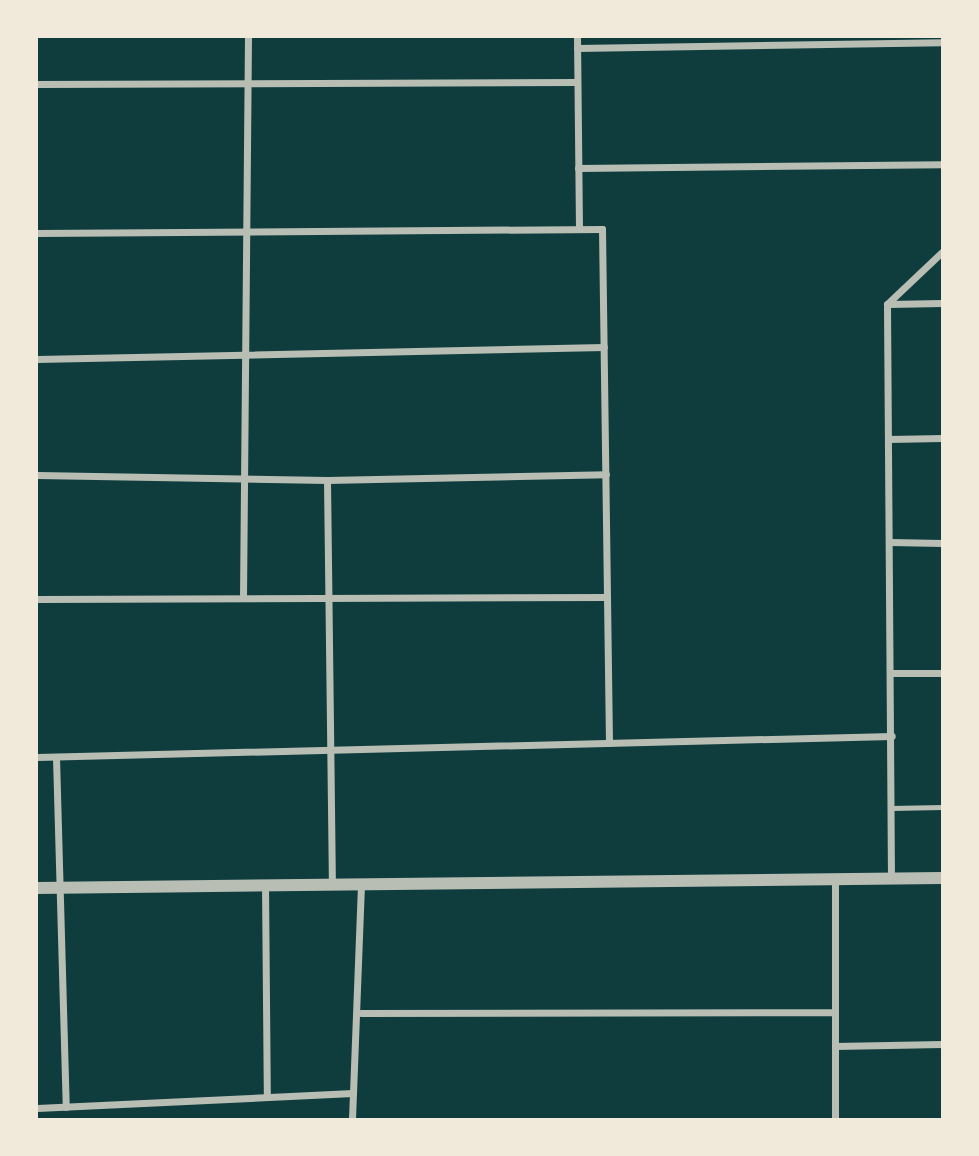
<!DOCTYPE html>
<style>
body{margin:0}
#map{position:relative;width:979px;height:1156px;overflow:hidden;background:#0f3d3e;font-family:Lato,sans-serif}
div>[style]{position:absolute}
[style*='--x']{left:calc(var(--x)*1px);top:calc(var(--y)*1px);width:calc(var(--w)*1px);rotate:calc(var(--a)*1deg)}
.service>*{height:4.5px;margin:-2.25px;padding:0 2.25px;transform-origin:2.25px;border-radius:2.25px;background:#b8beb3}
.minor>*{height:7px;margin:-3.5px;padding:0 3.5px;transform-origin:3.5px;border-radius:3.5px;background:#b8beb3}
.tertiary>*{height:12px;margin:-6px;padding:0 6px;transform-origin:6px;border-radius:6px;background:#b8beb3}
span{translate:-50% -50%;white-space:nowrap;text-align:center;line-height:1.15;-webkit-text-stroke:7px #f1e9da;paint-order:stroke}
.frame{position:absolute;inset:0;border:38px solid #f1e9da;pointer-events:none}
</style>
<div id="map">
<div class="service">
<div style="--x:891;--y:808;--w:51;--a:-1.1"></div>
</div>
<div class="minor">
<div style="--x:577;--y:37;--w:192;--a:89.4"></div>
<div style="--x:577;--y:48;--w:365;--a:-0.9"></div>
<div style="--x:37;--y:84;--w:540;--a:-0.21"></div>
<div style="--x:578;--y:168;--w:364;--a:-0.6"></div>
<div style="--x:37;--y:233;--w:565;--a:-0.41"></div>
<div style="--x:602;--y:229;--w:514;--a:89.22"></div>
<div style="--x:888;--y:304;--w:54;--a:-1.1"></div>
<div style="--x:37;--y:359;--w:567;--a:-1.21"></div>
<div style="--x:889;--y:439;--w:53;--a:-1.1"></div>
<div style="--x:37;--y:475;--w:290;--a:1"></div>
<div style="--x:327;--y:480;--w:279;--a:-1.2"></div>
<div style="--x:327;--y:480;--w:405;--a:89.3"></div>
<div style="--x:890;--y:542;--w:52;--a:1.1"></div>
<div style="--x:243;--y:598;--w:561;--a:-89.49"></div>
<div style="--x:37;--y:599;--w:570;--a:-0.2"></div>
<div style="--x:892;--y:673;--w:50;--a:0"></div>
<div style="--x:37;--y:757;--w:855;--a:-1.41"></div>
<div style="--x:56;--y:757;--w:350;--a:88.4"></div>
<div style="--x:891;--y:879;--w:575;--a:-90.4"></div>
<div style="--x:887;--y:304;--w:76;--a:-43.4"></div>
<div style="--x:265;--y:885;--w:211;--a:89.5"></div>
<div style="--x:361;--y:1013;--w:474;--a:-0.1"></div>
<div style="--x:835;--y:1046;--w:107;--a:-1.1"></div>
<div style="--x:37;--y:1108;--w:316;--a:-2.7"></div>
<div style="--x:352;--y:1119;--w:236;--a:-87.8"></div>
<div style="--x:835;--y:1119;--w:240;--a:-90"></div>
</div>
<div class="tertiary">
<div style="--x:37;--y:888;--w:905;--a:-0.63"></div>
</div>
<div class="frame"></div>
</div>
